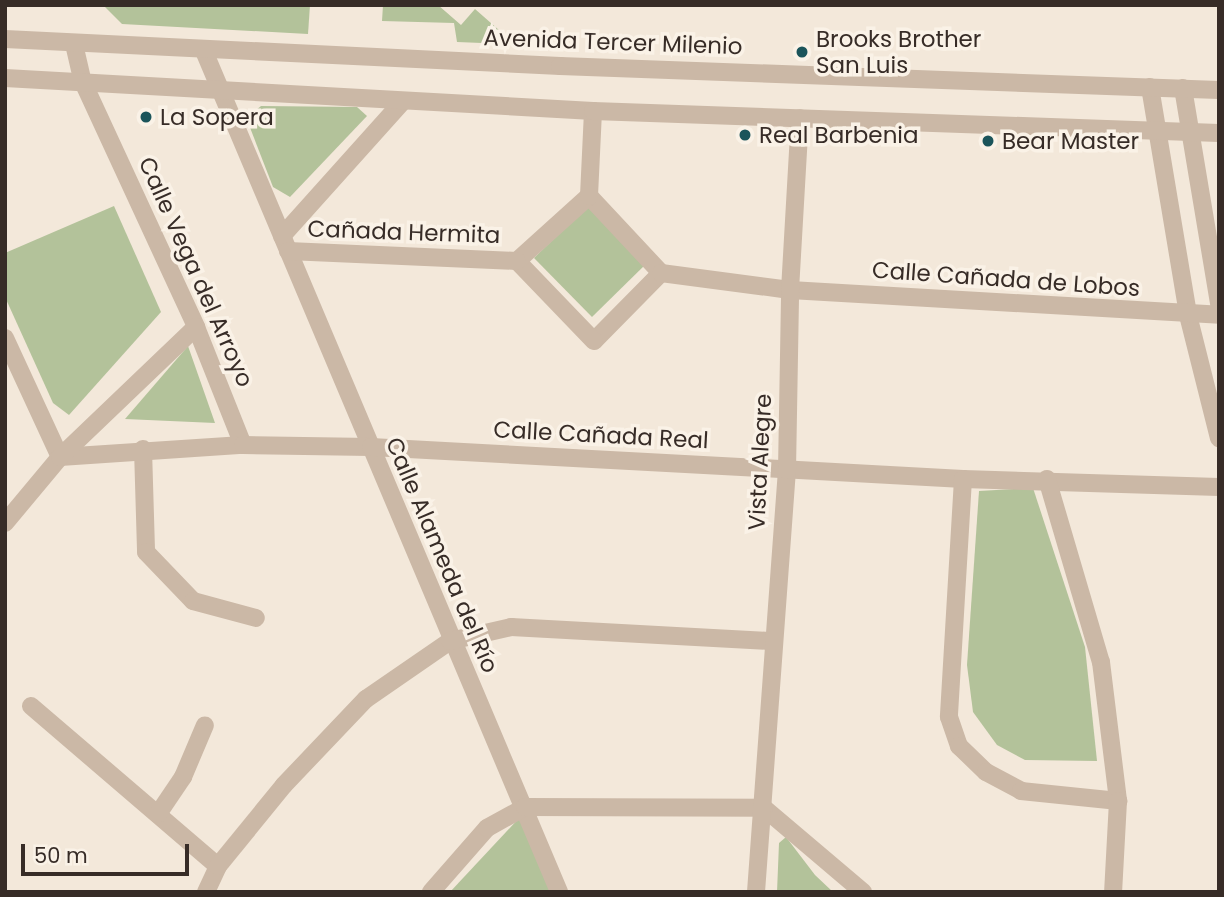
<!DOCTYPE html>
<meta charset="utf-8">
<style>
body{margin:0}
#map{position:relative;width:1224px;height:897px;overflow:hidden;background:#f3e8da;font-family:Poppins,sans-serif}
div>[style]{position:absolute}
[style*='--x']{left:calc(var(--x)*1px);top:calc(var(--y)*1px);width:calc(var(--w)*1px);rotate:calc(var(--a)*1deg)}
.green>*{inset:0;background:#b3c29a}
.minor>*{height:18px;margin:-9px;padding:0 9px;transform-origin:9px;border-radius:9px;background:#cbb8a6}
.tertiary>*{height:18px;margin:-9px;padding:0 9px;transform-origin:9px;border-radius:9px;background:#cbb8a6}
.dots>*{width:19px;height:19px;translate:-50% -50%;box-sizing:border-box;border:4px solid #faf2e7;border-radius:50%}
span{translate:-50% -50%;white-space:nowrap;text-align:center;line-height:1.15;-webkit-text-stroke:7px #faf2e7;paint-order:stroke}
.poi-label{font-size:23px;color:#372c27}
.left{translate:0 -50%;text-align:left}
.street-label{font-size:23px;color:#372c27}
.frame{position:absolute;inset:0;border:7px solid #372c27;pointer-events:none}
.scale{position:absolute;left:21px;top:844px;width:168px;height:32px;box-sizing:border-box;border:4px solid #372c27;border-top:0;padding-left:9px;font-size:21px;line-height:24px;white-space:nowrap;color:#372c27;-webkit-text-stroke:5px #faf2e7;paint-order:stroke}
</style>
<div id="map">
<div class="green">
<div style="clip-path:polygon(103px 5px,310px 5px,308px 34px,122px 24px)"></div>
<div style="clip-path:polygon(383px 5px,438px 5px,461px 25px,475px 9px,508px 38px,507px 44px,457px 42px,454px 23px,382px 21px)"></div>
<div style="clip-path:polygon(261px 106px,357px 107px,367px 116px,290px 197px,273px 187px,249px 125px,249px 116px)"></div>
<div style="clip-path:polygon(591px 203px,648px 262px,592px 317px,534px 258px)"></div>
<div style="clip-path:polygon(114px 206px,161px 312px,69px 415px,53px 403px,5px 297px,5px 253px)"></div>
<div style="clip-path:polygon(188px 346px,215px 423px,125px 419px)"></div>
<div style="clip-path:polygon(1033px 488px,1085px 647px,1097px 761px,1025px 760px,997px 745px,973px 712px,967px 665px,979px 491px)"></div>
<div style="clip-path:polygon(521px 816px,553px 892px,450px 892px)"></div>
<div style="clip-path:polygon(786px 837px,815px 875px,833px 892px,777px 892px,779px 843px)"></div>
</div>
<div class="minor">
<div style="--x:74;--y:44;--w:39;--a:77"></div>
<div style="--x:83;--y:82;--w:270;--a:65.2"></div>
<div style="--x:196;--y:327;--w:127;--a:68.3"></div>
<div style="--x:204;--y:51;--w:913;--a:67.11"></div>
<div style="--x:1150;--y:87;--w:231;--a:80.5"></div>
<div style="--x:1188;--y:315;--w:127;--a:75.9"></div>
<div style="--x:1183;--y:88;--w:219;--a:80.5"></div>
<div style="--x:589;--y:196;--w:105;--a:46.9"></div>
<div style="--x:661;--y:273;--w:95;--a:134.6"></div>
<div style="--x:594;--y:341;--w:111;--a:-133.9"></div>
<div style="--x:517;--y:261;--w:97;--a:-42.1"></div>
<div style="--x:589;--y:196;--w:85;--a:-87.3"></div>
<div style="--x:282;--y:236;--w:181;--a:-48.1"></div>
<div style="--x:288;--y:251;--w:229;--a:2.5"></div>
<div style="--x:661;--y:273;--w:130;--a:7.5"></div>
<div style="--x:790;--y:290;--w:430;--a:3.3"></div>
<div style="--x:5;--y:338;--w:131;--a:65.2"></div>
<div style="--x:143;--y:449;--w:103;--a:88.3"></div>
<div style="--x:146;--y:552;--w:68;--a:46.2"></div>
<div style="--x:193;--y:601;--w:65;--a:15.1"></div>
<div style="--x:60;--y:457;--w:183;--a:-3.8"></div>
<div style="--x:243;--y:445;--w:128;--a:0.9"></div>
<div style="--x:371;--y:447;--w:593;--a:3.09"></div>
<div style="--x:963;--y:479;--w:256;--a:1.8"></div>
<div style="--x:963;--y:479;--w:238;--a:93.4"></div>
<div style="--x:949;--y:717;--w:31;--a:71"></div>
<div style="--x:959;--y:746;--w:37;--a:44"></div>
<div style="--x:986;--y:772;--w:40;--a:28"></div>
<div style="--x:1021;--y:791;--w:98;--a:5.9"></div>
<div style="--x:1047;--y:479;--w:191;--a:73.6"></div>
<div style="--x:1101;--y:662;--w:140;--a:83"></div>
<div style="--x:1118;--y:801;--w:91;--a:93.1"></div>
<div style="--x:5;--y:523;--w:86;--a:-50.2"></div>
<div style="--x:60;--y:457;--w:188;--a:-43.7"></div>
<div style="--x:31;--y:706;--w:246;--a:40.6"></div>
<div style="--x:764;--y:808;--w:130;--a:40.3"></div>
<div style="--x:158;--y:814;--w:45;--a:-56"></div>
<div style="--x:183;--y:777;--w:56;--a:-67.1"></div>
<div style="--x:206;--y:892;--w:29;--a:-65"></div>
<div style="--x:218;--y:866;--w:104;--a:-50.8"></div>
<div style="--x:284;--y:785;--w:119;--a:-46.4"></div>
<div style="--x:366;--y:699;--w:102;--a:-34.6"></div>
<div style="--x:450;--y:641;--w:63;--a:-12.9"></div>
<div style="--x:511;--y:627;--w:262;--a:3.1"></div>
<div style="--x:431;--y:892;--w:85;--a:-48.8"></div>
<div style="--x:487;--y:828;--w:43;--a:-28.9"></div>
<div style="--x:525;--y:807;--w:239;--a:0.2"></div>
<div style="--x:756;--y:892;--w:423;--a:-85.8"></div>
<div style="--x:787;--y:470;--w:180;--a:-89"></div>
<div style="--x:790;--y:290;--w:172;--a:-86.7"></div>
</div>
<div class="tertiary">
<div style="--x:5;--y:39;--w:556;--a:2.79"></div>
<div style="--x:560;--y:66;--w:659;--a:2.09"></div>
<div style="--x:5;--y:78;--w:589;--a:3.21"></div>
<div style="--x:593;--y:111;--w:626;--a:2.01"></div>
</div>
<div class="dots">
<div style="left:802px;top:52px;background:#1b545a"></div>
<div style="left:146px;top:117px;background:#1b545a"></div>
<div style="left:745px;top:135px;background:#1b545a"></div>
<div style="left:988px;top:141px;background:#1b545a"></div>
</div>
<div class="poi-label">
<span class="left" style="left:816px;top:52px">Brooks Brother<br>San Luis</span>
<span class="left" style="left:160px;top:117px">La Sopera</span>
<span class="left" style="left:759px;top:135px">Real Barbenia</span>
<span class="left" style="left:1002px;top:141px">Bear Master</span>
</div>
<div class="street-label">
<span style="left:613px;top:42px;rotate:2deg">Avenida Tercer Milenio</span>
<span style="left:404px;top:232px;rotate:2deg">Cañada Hermita</span>
<span style="left:196px;top:272px;rotate:66deg">Calle Vega del Arroyo</span>
<span style="left:1006px;top:279px;rotate:4deg">Calle Cañada de Lobos</span>
<span style="left:601px;top:435px;rotate:3deg">Calle Cañada Real</span>
<span style="left:760px;top:462px;rotate:-87deg">Vista Alegre</span>
<span style="left:442px;top:555px;rotate:67deg">Calle Alameda del Río</span>
</div>
<div class="frame"></div>
<div class="scale">50 m</div>
</div>
